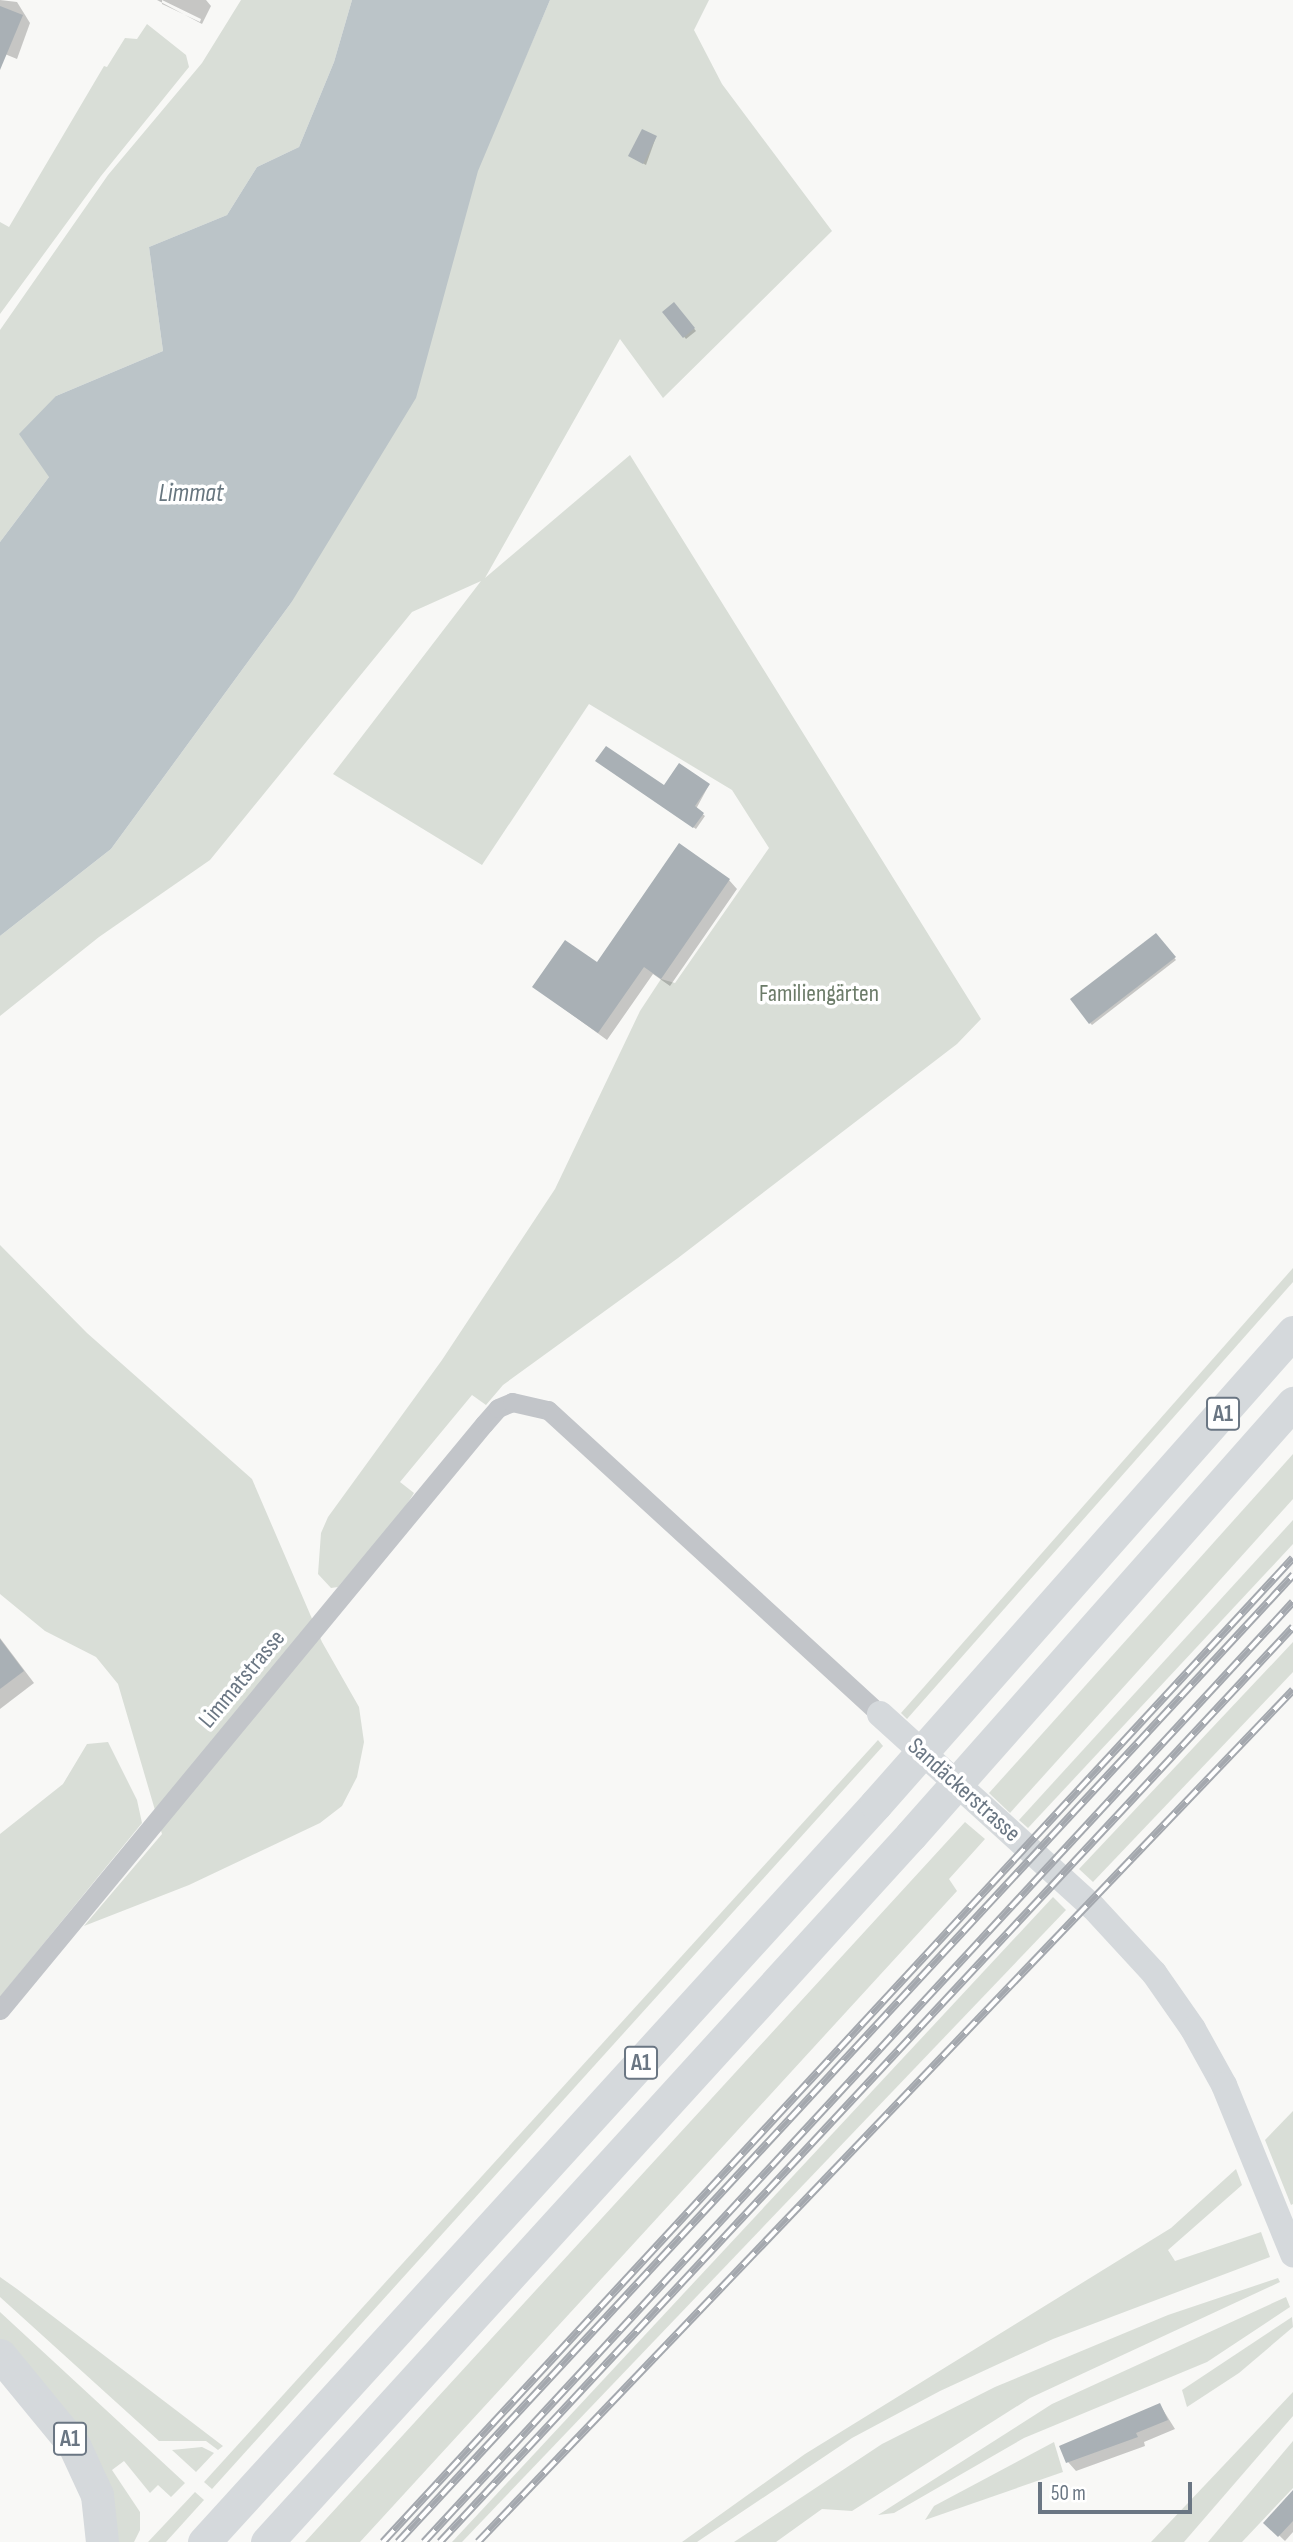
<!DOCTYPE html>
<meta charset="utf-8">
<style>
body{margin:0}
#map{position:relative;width:1293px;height:2542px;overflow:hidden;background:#f8f8f6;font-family:"Sofia Sans Condensed",sans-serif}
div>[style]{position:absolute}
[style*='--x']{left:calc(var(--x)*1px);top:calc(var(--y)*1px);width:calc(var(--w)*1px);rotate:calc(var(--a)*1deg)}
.green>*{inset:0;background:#d9ded7}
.water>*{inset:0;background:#bbc4c8}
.shadow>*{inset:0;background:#0003}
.building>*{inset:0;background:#a9b0b5}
.street>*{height:19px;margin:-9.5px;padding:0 9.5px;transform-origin:9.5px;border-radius:9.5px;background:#c2c5c9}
.secondary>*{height:26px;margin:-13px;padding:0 13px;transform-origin:13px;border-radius:13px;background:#d5d9dc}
.highway>*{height:33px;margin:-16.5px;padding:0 16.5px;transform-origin:16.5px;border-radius:16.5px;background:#d5d9dc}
.rail>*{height:8px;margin-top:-4px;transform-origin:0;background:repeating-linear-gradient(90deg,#fff 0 16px,#a4a8ae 0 32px);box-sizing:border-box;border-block:2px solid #a4a8ae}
span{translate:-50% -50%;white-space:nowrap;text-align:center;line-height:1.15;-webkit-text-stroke:7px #fff;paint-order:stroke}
.shield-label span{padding:2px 5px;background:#fff;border:2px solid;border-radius:5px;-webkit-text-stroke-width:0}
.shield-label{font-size:23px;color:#6a7683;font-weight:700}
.park-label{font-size:24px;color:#6b7b68}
.street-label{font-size:24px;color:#6a7683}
.water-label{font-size:26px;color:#67767f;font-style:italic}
.scale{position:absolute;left:1038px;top:2482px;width:154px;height:32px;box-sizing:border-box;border:4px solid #6a7683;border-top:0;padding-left:9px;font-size:21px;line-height:24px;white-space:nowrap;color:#6a7683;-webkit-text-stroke:5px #fff;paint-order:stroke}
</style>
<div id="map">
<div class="green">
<div style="clip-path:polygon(241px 0,352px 0,334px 62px,299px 147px,257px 167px,227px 215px,149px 247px,163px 351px,56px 396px,49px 477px,0 542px,0 330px,108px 175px,202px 63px)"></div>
<div style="clip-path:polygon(550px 0,709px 0,694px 30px,722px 84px,832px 231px,663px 398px,620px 339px,485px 578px,630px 455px,981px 1019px,957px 1044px,678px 1258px,503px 1385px,486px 1405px,472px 1395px,400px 1482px,414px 1493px,402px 1512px,338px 1587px,331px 1588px,318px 1574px,321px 1533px,328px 1517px,442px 1360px,555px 1189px,640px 1011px,661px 979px,675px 983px,769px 848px,732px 790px,589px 704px,482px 865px,333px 774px,481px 581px,412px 612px,210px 860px,99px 937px,0 1016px,0 936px,111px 849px,291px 603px)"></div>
<div style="clip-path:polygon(147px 24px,186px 55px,189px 67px,101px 176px,0 314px,0 222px,9px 227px,104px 66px,107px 67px,125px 38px,137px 39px)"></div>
<div style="clip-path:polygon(0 1245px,87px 1333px,252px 1479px,322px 1642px,359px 1707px,364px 1742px,357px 1777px,342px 1806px,320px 1823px,189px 1885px,84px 1926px,162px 1834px,118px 1684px,96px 1657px,45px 1631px,0 1594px)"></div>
<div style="clip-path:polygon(1293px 1268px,1293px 1282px,907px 1719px,901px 1713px)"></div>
<div style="clip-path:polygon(1293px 1454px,1293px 1499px,1010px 1813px,989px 1793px)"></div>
<div style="clip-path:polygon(1293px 1520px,1293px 1544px,1028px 1828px,1019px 1820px)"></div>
<div style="clip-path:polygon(1293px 1642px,1293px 1672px,1093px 1882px,1079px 1869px)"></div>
<div style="clip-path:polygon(878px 1740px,883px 1746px,212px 2489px,204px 2482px)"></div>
<div style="clip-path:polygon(108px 1742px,137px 1800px,142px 1823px,0 1997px,0 1834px,63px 1784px,87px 1744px)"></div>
<div style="clip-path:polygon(965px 1822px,985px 1839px,949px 1879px,957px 1891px,360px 2542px,305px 2542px)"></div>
<div style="clip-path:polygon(1053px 1897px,1066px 1910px,462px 2542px,452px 2542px)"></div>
<div style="clip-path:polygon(1293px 2111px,1293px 2204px,1291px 2205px,1265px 2140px)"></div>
<div style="clip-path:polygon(1236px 2169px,1242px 2185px,1168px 2250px,1175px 2261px,1261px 2232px,1270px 2257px,1053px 2339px,940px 2391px,852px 2438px,697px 2542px,682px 2542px,805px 2454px,1171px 2228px)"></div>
<div style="clip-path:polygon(0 2277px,17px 2289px,223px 2446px,218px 2450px,206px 2441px,159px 2441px,0 2297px)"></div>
<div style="clip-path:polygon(1278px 2278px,1280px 2282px,1030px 2398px,852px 2511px,822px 2509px,776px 2542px,734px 2542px,882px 2444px,995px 2387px,1168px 2315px)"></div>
<div style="clip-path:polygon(1286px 2297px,1290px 2307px,1207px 2362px,1024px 2438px,894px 2513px,878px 2515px,1052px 2404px)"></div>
<div style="clip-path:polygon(0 2312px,185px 2483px,171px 2497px,158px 2485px,150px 2493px,124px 2461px,112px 2470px,140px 2512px,140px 2530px,134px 2542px,111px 2542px,0 2342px)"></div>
<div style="clip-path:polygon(1292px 2317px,1293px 2327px,1239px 2373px,1187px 2407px,1182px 2390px)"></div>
<div style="clip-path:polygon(1293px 2392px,1293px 2416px,1184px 2542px,1151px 2542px)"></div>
<div style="clip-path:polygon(1293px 2441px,1293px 2488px,1242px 2542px,1208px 2542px)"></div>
<div style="clip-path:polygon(1054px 2442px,1063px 2472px,925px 2520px,934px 2506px)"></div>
<div style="clip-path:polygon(202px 2447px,214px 2453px,196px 2472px,172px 2450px)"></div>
<div style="clip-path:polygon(195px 2492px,204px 2500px,166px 2542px,148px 2542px)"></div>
</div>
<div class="water">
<div style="clip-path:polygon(352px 0,550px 0,478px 171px,416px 398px,291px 603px,111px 849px,0 936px,0 542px,49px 477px,19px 434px,56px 396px,163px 351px,149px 247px,227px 215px,257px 167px,299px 147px,334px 62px)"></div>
</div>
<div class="shadow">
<div style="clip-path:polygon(0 0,17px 2px,30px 23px,17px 59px,0 52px)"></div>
<div style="clip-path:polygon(evenodd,157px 0,206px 0,211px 6px,202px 24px,157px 0,162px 0,201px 19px,200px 22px,162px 4px,162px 0)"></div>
<div style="clip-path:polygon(656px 137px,646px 165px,633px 158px)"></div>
<div style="clip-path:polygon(674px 304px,696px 331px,686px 339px,664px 312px)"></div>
<div style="clip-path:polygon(600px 763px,664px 788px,709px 785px,696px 809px,705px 816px,696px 829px)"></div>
<div style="clip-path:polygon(729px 880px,737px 889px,670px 986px,653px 974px,607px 1040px,534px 987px,597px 965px)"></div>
<div style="clip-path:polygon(1158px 937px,1176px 960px,1092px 1025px,1090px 1023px)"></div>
<div style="clip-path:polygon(0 1638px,34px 1683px,0 1709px)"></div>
<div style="clip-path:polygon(1160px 2405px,1175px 2429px,1144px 2442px,1145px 2446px,1076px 2471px,1068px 2462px)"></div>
<div style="clip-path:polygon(1293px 2492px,1293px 2532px,1285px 2541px,1265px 2522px)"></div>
</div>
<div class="building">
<div style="clip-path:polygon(0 6px,23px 15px,0 70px)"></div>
<div style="clip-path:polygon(642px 129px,657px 136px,643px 164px,628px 156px)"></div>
<div style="clip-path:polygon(674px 302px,695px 328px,683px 338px,662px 312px)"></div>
<div style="clip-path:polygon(606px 746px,664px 785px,679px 763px,710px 784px,695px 806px,704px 813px,693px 828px,595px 761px)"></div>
<div style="clip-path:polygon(679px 843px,730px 879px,661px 979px,644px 967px,598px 1033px,532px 987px,565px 940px,597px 962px)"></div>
<div style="clip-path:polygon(1156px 933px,1176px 957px,1089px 1024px,1070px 999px)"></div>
<div style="clip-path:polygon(0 1639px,24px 1671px,0 1689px)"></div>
<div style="clip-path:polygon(1160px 2403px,1168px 2420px,1136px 2433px,1138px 2437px,1066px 2463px,1059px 2446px)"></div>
<div style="clip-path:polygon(1293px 2490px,1293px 2521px,1278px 2537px,1263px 2523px)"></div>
</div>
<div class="street">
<div style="--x:0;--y:2010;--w:760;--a:-50.45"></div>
<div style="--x:484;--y:1424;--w:21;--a:-49"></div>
<div style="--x:498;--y:1408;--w:15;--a:-23"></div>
<div style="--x:512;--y:1402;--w:37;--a:13"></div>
<div style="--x:548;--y:1410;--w:450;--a:42.5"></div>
</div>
<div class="secondary">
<div style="--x:880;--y:1714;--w:287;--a:42.2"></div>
<div style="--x:1093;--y:1907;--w:90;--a:47.3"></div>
<div style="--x:1154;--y:1973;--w:68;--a:55.1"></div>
<div style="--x:1193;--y:2029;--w:64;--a:61"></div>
<div style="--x:1224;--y:2085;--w:183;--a:67.8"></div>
</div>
<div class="highway">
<div style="--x:0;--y:2355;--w:117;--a:50.6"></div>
<div style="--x:74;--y:2445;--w:55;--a:65.3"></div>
<div style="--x:97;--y:2495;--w:47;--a:83.9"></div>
<div style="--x:204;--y:2542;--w:998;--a:-47.68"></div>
<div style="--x:876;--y:1804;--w:630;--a:-48.54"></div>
<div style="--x:267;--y:2542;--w:956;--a:-47.67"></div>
<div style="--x:911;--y:1835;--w:577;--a:-48.51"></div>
</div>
<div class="rail">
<div style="--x:383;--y:2542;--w:1340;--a:-47.24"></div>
<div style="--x:398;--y:2542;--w:1318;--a:-47.21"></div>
<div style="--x:424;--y:2542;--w:1280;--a:-47.25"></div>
<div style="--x:440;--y:2542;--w:1251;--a:-47.01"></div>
<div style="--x:478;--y:2542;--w:1179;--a:-46.27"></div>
</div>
<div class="shield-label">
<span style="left:1223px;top:1414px">A1</span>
<span style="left:641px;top:2063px">A1</span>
<span style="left:70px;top:2439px">A1</span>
</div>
<div class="park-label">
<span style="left:819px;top:994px">Familiengärten</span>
</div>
<div class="street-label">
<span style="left:242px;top:1679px;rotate:-50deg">Limmatstrasse</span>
<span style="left:964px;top:1790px;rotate:42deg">Sandäckerstrasse</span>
</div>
<div class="water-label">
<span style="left:191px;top:494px">Limmat</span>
</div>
<div class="scale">50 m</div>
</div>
